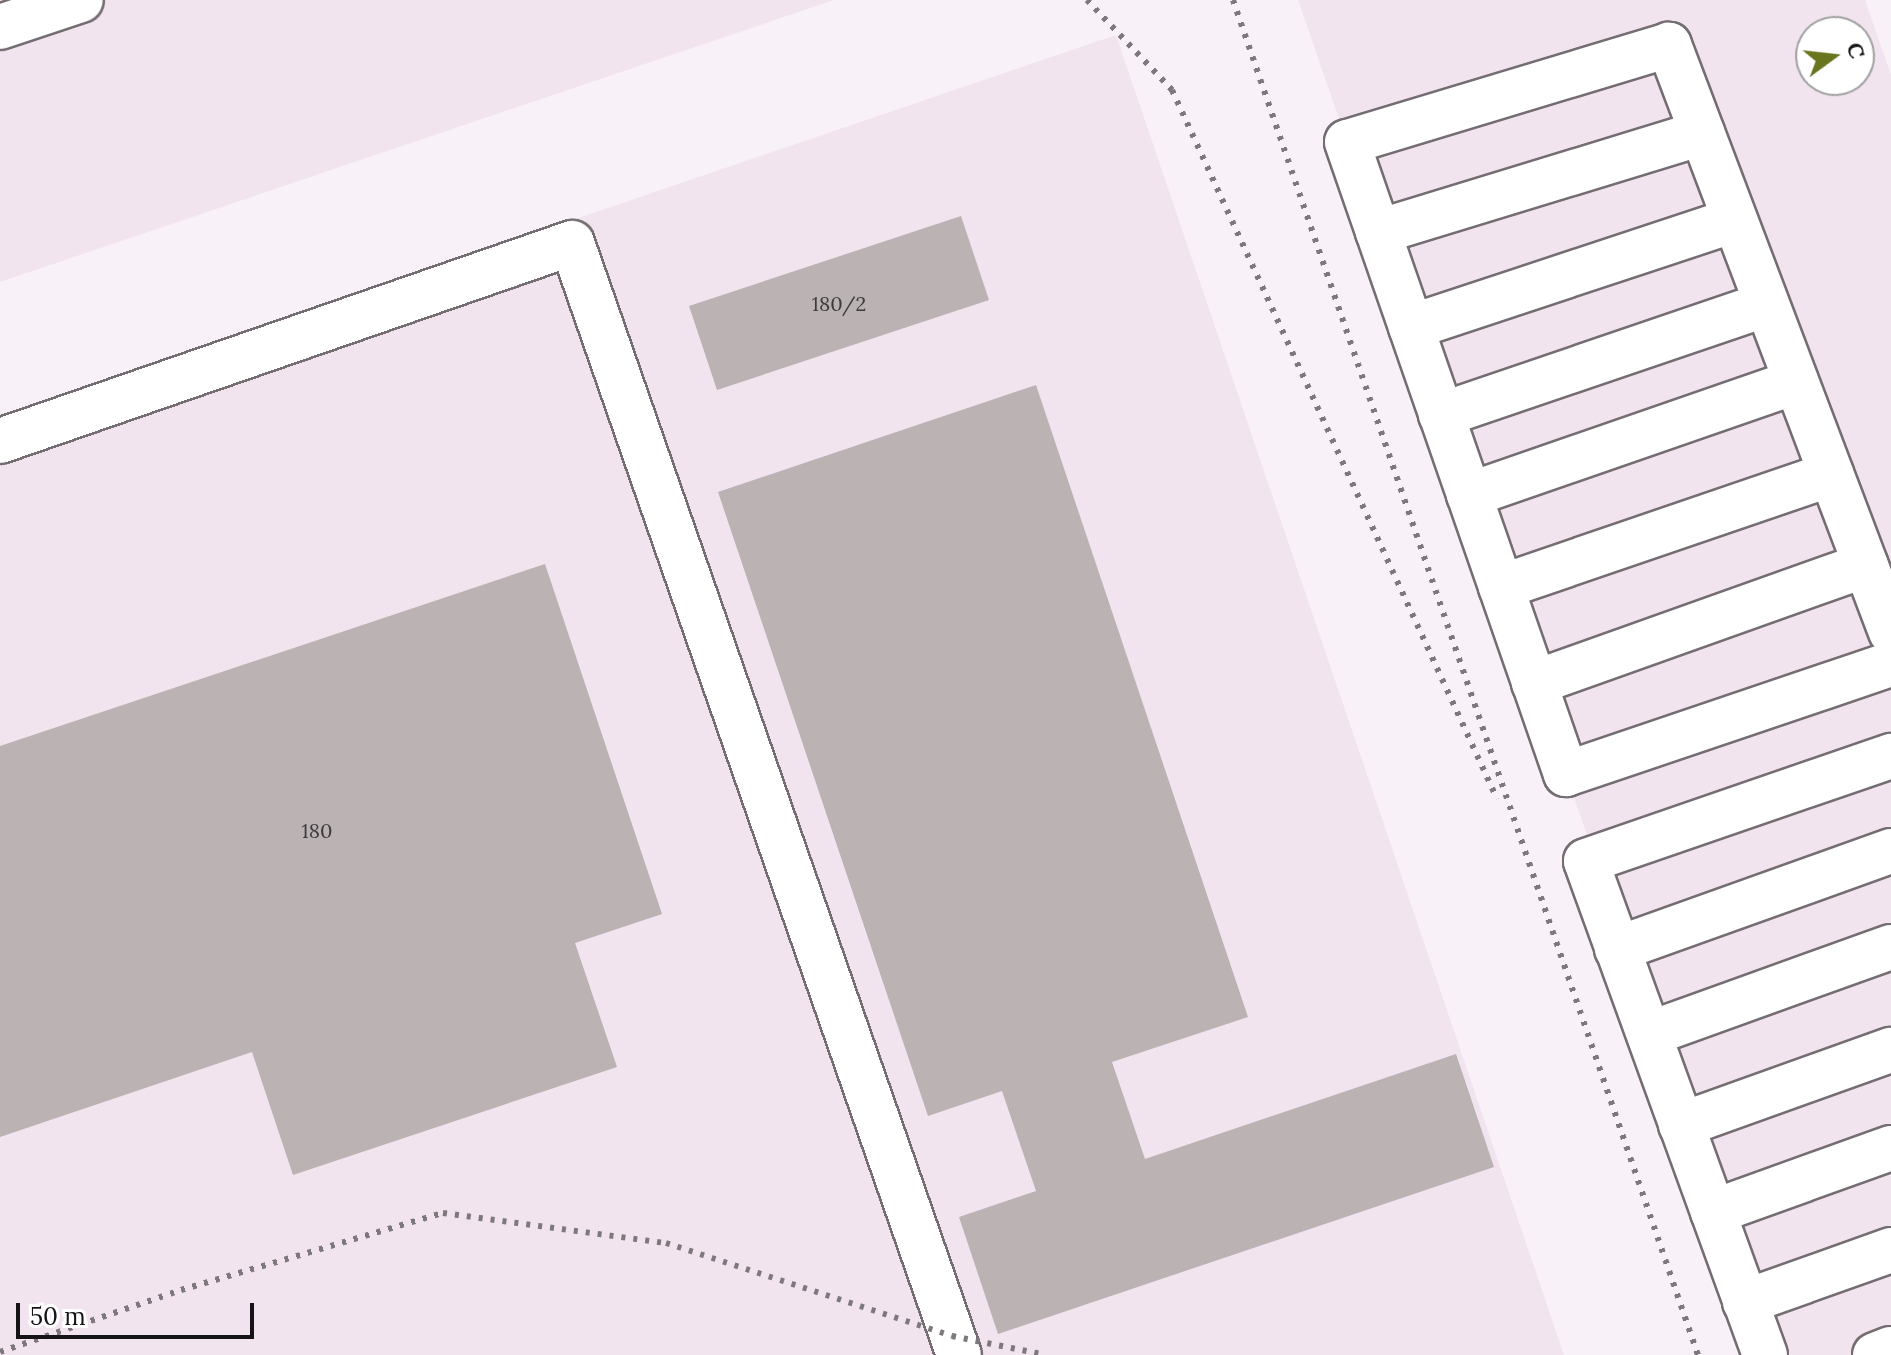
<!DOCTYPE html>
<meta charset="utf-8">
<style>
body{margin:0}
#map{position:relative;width:1891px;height:1355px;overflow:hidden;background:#f8f1f7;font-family:Lora,serif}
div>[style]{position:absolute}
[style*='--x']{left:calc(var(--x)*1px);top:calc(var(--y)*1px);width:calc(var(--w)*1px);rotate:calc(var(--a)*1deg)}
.built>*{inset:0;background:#f2e4ef}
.building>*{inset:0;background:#bbb2b4}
.roads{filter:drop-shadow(2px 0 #746d72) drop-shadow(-2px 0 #746d72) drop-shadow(0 2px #746d72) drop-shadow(0 -2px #746d72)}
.minor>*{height:44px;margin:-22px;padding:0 22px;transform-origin:22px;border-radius:22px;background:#fff}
.rail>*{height:6px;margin-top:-3px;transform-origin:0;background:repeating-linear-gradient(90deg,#7d787c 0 4px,transparent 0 12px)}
span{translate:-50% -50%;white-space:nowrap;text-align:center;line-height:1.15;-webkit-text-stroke:6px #fff;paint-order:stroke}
.number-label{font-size:20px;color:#3e3b3d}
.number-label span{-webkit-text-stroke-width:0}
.north{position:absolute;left:1795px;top:16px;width:80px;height:80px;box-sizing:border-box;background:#fff;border:2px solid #a1a1a1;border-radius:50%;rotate:75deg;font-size:22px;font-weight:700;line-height:32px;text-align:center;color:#151315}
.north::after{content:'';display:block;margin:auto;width:28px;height:36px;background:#6a7520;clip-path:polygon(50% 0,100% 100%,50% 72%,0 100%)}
.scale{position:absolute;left:16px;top:1303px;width:238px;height:36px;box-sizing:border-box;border:4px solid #151315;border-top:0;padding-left:10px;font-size:24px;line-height:28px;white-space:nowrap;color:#151315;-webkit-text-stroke:6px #fff;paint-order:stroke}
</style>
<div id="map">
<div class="built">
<div style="clip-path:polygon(0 0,834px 0,0 282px)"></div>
<div style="clip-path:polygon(evenodd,1298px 0,1865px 0,1891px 75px,1891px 1355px,1767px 1355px,1298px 0,1811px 32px,1859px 32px,1859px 80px,1811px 80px,1811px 32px)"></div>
<div style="clip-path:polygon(1116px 35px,1564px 1355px,0 1355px,0 415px)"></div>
</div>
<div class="building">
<div style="clip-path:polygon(961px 216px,989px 300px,717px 390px,689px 306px)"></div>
<div style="clip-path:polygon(1036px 385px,1248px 1017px,1112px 1062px,1145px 1159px,1456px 1054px,1494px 1167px,998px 1334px,959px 1217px,1036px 1191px,1002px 1091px,928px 1116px,718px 492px)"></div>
<div style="clip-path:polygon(545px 564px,662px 914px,575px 943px,617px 1067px,293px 1175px,252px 1052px,0 1137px,0 746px)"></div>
</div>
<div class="roads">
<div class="minor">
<div style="--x:0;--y:27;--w:85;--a:-18.4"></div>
<div style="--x:1378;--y:232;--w:339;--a:-17"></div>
<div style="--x:1411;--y:327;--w:341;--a:-18.3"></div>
<div style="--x:1441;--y:415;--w:344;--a:-18.8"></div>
<div style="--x:0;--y:441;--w:605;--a:-19.09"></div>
<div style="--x:572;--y:243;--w:1177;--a:70.81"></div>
<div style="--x:1469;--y:495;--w:346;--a:-19.1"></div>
<div style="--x:1501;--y:587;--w:349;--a:-18.9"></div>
<div style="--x:1891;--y:632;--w:628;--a:-110.72"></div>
<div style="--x:1669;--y:45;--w:336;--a:163.2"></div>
<div style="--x:1347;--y:142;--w:669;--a:70.89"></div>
<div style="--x:1566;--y:774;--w:343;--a:-18.7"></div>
<div style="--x:1534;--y:683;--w:352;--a:-19.6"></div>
<div style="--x:1617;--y:949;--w:291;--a:-19.7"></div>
<div style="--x:1649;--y:1034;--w:257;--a:-19.8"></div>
<div style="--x:1681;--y:1125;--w:223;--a:-19.7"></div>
<div style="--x:1713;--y:1212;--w:189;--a:-19.8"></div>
<div style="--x:1745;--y:1302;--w:155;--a:-19.6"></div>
<div style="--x:1765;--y:1355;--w:525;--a:-109.92"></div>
<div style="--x:1586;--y:861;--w:323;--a:-19"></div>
<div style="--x:1875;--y:1355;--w:17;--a:-21"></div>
</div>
</div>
<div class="rail">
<div style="--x:1087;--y:0;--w:124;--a:46.6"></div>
<div style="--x:1172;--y:90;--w:780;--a:65.37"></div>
<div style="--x:1233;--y:0;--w:1433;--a:71.06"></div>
<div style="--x:0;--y:1352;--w:191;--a:-18.9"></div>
<div style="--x:181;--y:1290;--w:273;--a:-16.4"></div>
<div style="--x:443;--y:1213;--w:225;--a:7.7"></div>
<div style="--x:666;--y:1243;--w:301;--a:18"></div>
<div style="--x:952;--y:1336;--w:96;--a:11.4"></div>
</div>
<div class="number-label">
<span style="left:839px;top:303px">180/2</span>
<span style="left:317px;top:830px">180</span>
</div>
<div class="north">С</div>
<div class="scale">50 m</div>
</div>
